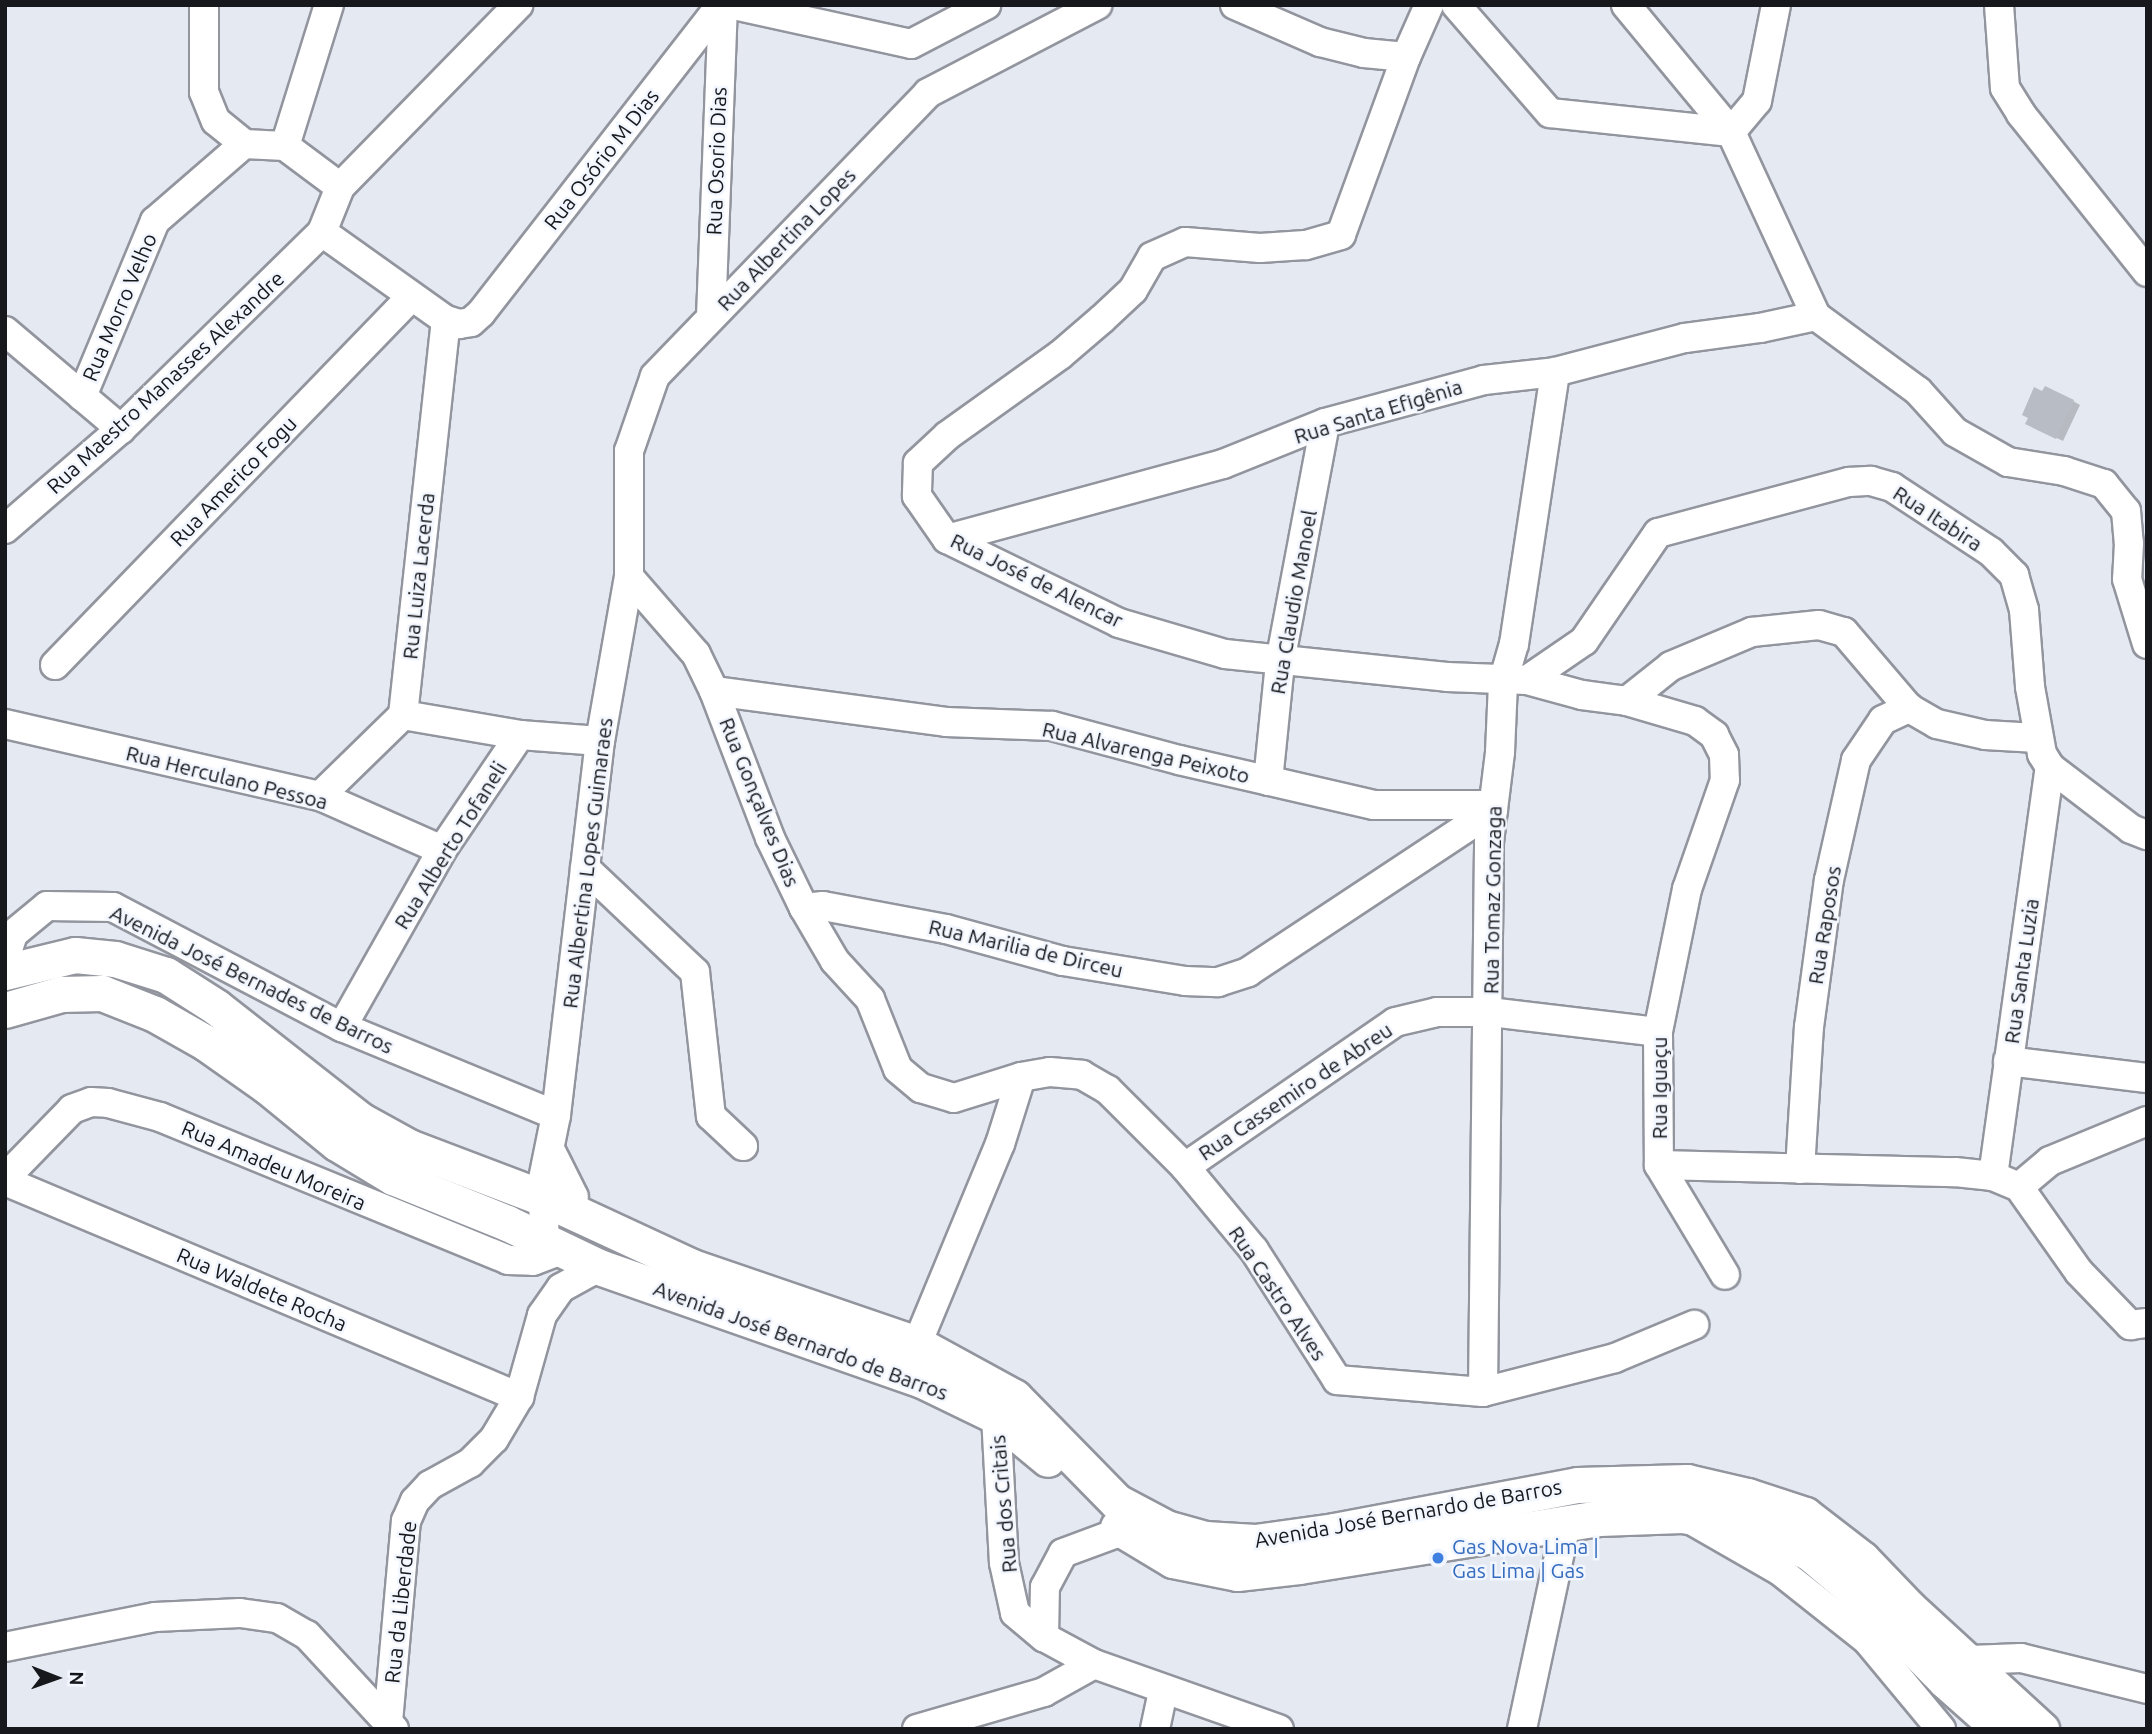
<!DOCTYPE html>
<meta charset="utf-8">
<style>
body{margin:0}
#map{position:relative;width:2152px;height:1734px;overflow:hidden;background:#e5e9f2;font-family:Ubuntu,sans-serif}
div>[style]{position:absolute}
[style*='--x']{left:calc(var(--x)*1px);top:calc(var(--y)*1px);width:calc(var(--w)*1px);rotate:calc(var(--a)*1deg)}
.shadow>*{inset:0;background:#0003}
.building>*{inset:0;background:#b8bcc4}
.roads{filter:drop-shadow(2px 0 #92959e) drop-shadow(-2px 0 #92959e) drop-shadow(0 2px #92959e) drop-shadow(0 -2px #92959e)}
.minor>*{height:28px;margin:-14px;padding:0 14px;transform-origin:14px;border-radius:14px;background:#fff}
.major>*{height:35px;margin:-17.5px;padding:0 17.5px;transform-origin:17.5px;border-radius:17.5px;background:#fff}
.dots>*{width:19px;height:19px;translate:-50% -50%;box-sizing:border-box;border:4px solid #f2f6ff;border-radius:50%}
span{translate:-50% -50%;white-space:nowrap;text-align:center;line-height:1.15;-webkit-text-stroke:5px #f2f6ff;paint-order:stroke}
.street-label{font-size:21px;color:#17181b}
.shop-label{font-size:21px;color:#366cbe}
.left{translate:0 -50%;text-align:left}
.frame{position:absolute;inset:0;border:7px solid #17181b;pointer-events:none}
.north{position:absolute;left:21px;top:1643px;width:70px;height:70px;-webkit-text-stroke:5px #f2f6ff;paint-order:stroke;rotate:91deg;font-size:19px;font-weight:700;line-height:28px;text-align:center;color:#17181b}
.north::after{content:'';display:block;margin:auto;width:24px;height:32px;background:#17181b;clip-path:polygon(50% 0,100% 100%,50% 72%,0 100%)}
</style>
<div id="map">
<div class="shadow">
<div style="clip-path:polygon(2073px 401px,2080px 405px,2063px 441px,2034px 427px)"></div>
</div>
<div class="building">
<div style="clip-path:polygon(2045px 386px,2074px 400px,2056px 439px,2025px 424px,2028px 418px,2022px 415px,2034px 387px,2042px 391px)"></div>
</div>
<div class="roads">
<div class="minor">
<div style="--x:204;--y:5;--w:87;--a:90"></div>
<div style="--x:204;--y:92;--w:31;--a:68"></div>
<div style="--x:216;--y:121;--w:36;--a:39"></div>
<div style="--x:734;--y:5;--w:181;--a:12.4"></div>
<div style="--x:911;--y:44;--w:85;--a:-27.5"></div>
<div style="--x:1235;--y:5;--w:93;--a:23.5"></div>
<div style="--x:1320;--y:42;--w:45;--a:14"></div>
<div style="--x:1364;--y:53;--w:42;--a:5.4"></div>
<div style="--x:1406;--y:57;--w:57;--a:-66.1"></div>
<div style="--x:1456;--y:5;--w:143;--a:49"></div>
<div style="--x:1550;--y:113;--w:182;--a:6"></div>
<div style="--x:1626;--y:5;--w:165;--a:50.4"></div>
<div style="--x:1731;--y:132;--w:203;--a:65.2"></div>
<div style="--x:1816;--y:316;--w:127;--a:36.3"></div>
<div style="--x:1918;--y:391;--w:55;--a:47.9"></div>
<div style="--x:1955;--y:432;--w:61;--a:29.5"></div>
<div style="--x:2008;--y:462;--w:57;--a:9.1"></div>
<div style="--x:2064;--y:471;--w:42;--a:18"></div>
<div style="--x:2104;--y:484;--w:35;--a:51"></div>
<div style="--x:2126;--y:511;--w:32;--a:85"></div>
<div style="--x:2129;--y:543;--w:36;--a:93"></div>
<div style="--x:2127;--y:579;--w:68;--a:72.9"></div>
<div style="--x:1999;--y:5;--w:83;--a:85.9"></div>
<div style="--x:2005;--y:88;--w:31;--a:58"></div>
<div style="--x:2021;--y:114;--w:202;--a:51.4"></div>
<div style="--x:1406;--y:57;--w:189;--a:110.1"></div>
<div style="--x:1341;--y:235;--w:37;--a:164"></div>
<div style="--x:1305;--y:245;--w:45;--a:176.2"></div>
<div style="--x:1260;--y:248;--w:75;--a:-175.4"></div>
<div style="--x:1185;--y:242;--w:36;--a:156"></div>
<div style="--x:1152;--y:257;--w:38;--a:120"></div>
<div style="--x:1133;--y:290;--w:42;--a:136.9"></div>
<div style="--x:1102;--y:319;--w:55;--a:139.4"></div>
<div style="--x:1060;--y:355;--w:139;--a:144.4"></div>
<div style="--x:947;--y:436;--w:40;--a:137"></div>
<div style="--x:918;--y:463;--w:33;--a:92"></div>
<div style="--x:917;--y:496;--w:52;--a:55.1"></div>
<div style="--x:947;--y:539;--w:191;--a:26"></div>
<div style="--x:1119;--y:623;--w:110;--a:16.3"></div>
<div style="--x:1225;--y:654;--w:223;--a:5.9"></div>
<div style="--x:1447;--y:677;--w:80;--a:2.1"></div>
<div style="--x:1527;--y:680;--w:57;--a:15.3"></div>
<div style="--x:1582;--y:695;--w:45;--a:7.6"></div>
<div style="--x:1627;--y:701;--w:71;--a:16.4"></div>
<div style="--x:1695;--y:721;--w:24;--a:36"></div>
<div style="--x:1714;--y:735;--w:22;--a:63"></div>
<div style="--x:1724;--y:755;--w:25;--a:88"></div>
<div style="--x:1725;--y:780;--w:115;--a:109.2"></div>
<div style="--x:1687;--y:889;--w:146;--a:101.5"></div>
<div style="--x:1658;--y:1032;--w:133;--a:89.6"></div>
<div style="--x:1731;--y:132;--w:40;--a:-50"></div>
<div style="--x:1757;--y:101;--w:98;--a:-78.8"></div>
<div style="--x:285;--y:146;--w:148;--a:-72.7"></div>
<div style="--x:340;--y:187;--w:255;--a:-45.6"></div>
<div style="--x:322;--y:232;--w:152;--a:35.4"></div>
<div style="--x:446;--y:320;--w:14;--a:17"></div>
<div style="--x:459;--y:324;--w:12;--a:-9"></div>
<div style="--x:471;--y:322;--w:13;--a:-42"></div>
<div style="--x:481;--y:313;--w:390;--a:-52.1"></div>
<div style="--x:711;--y:317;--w:312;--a:-87.8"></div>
<div style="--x:5;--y:331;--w:152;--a:40.2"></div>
<div style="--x:5;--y:529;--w:153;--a:-40.8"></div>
<div style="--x:121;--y:429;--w:281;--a:-44.4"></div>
<div style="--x:322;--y:232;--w:48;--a:-68.2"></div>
<div style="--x:340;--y:187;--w:69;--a:-143.3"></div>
<div style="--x:285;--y:146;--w:41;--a:-177.2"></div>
<div style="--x:244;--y:144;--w:118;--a:139.1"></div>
<div style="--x:155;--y:221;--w:190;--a:112.6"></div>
<div style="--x:947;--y:539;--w:286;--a:-15.2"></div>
<div style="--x:1223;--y:464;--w:110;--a:-21.9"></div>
<div style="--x:1325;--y:423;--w:165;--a:-15.1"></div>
<div style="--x:1484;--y:380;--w:71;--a:-6.4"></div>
<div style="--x:1555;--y:372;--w:134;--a:-14.7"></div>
<div style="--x:1685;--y:338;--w:76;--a:-7.6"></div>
<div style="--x:1760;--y:328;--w:57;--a:-12.1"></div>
<div style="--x:629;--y:577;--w:102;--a:49"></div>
<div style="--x:696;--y:654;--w:41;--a:64.1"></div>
<div style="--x:714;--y:691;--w:157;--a:69.1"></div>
<div style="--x:770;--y:838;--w:78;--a:64.1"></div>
<div style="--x:804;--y:908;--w:61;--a:59.7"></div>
<div style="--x:835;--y:961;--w:52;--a:47.4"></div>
<div style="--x:870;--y:999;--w:75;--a:68.2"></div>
<div style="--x:898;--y:1069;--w:30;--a:40"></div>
<div style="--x:921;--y:1088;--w:34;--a:17"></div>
<div style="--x:954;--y:1098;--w:70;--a:-17.4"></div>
<div style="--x:1021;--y:1077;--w:29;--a:-10"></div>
<div style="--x:1050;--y:1072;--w:32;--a:5"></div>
<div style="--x:1082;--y:1075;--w:30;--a:30"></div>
<div style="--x:1108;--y:1090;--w:109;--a:45"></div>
<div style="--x:1185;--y:1167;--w:108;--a:50.3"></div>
<div style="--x:1254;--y:1250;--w:154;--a:57.4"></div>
<div style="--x:1337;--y:1380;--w:146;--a:4.7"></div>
<div style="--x:1483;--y:1392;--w:136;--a:-14.4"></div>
<div style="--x:1615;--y:1358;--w:86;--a:-22.7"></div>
<div style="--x:55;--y:665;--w:512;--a:-45.95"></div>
<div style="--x:1527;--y:680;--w:69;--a:-34.4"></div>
<div style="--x:1584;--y:641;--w:131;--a:-55.6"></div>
<div style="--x:1658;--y:533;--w:198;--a:-15"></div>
<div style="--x:1849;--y:482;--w:22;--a:-3"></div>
<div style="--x:1871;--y:481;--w:22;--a:16"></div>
<div style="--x:1892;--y:487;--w:118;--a:33.3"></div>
<div style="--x:1991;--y:552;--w:33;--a:45"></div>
<div style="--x:2014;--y:575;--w:36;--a:74"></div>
<div style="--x:2024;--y:610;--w:77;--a:85.5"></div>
<div style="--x:2030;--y:687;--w:68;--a:79.8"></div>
<div style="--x:2042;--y:754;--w:15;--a:58"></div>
<div style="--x:2050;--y:767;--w:102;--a:37.4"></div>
<div style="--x:2131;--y:829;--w:17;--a:21"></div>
<div style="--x:714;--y:691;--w:234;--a:7.6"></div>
<div style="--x:946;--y:722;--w:106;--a:2.2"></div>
<div style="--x:1052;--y:726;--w:131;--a:15"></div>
<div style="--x:1179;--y:760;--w:200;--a:13"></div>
<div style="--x:1374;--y:805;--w:119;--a:0"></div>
<div style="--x:1627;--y:701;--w:56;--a:-38.5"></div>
<div style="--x:1671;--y:666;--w:88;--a:-22.8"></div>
<div style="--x:1752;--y:632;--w:67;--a:-6"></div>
<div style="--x:1819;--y:625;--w:26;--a:16"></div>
<div style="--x:1844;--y:632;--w:100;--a:49.5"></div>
<div style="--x:1909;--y:708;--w:32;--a:30"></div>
<div style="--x:1937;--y:724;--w:49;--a:12.9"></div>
<div style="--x:1985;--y:735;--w:52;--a:3.3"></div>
<div style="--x:403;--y:715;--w:119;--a:9.7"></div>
<div style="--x:5;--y:724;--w:323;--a:12.9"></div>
<div style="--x:320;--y:796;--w:133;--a:23.9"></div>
<div style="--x:1268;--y:781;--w:120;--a:-84.2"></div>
<div style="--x:1280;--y:662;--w:243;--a:-79.3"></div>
<div style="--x:320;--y:796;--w:116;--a:-44.3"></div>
<div style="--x:403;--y:715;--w:397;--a:-83.8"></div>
<div style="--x:585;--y:868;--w:151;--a:43.4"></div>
<div style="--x:695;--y:972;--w:145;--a:83.7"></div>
<div style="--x:711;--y:1116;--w:44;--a:43.2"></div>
<div style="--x:804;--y:908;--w:19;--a:-6"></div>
<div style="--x:823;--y:906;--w:125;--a:10.6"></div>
<div style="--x:946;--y:929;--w:121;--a:15.3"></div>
<div style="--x:1063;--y:961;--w:124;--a:9.3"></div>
<div style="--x:1185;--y:981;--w:33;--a:2"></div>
<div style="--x:1218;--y:982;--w:32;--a:-18"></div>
<div style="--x:1248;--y:972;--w:294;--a:-33.5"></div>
<div style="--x:5;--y:959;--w:26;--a:-72"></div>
<div style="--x:13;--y:934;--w:44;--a:-39.5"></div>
<div style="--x:47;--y:906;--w:66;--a:0.9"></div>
<div style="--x:113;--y:907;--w:259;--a:27.7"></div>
<div style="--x:342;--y:1027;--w:231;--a:22.4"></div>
<div style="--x:342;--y:1027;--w:203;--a:-60.5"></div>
<div style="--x:442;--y:850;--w:139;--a:-55.9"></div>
<div style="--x:520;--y:735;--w:80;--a:4.3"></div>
<div style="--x:2008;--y:1061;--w:140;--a:7"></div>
<div style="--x:551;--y:1151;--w:51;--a:63.4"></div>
<div style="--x:1659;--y:1165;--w:296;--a:1.4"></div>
<div style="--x:1955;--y:1172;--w:38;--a:6"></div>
<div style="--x:1993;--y:1176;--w:28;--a:23"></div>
<div style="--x:1659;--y:1165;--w:128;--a:59"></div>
<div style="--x:1185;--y:1167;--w:255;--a:-34.6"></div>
<div style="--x:1395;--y:1022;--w:43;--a:-13.4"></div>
<div style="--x:1437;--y:1012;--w:53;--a:0"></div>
<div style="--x:1490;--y:1012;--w:169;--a:6.8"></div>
<div style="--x:1800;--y:1169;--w:142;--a:-86.4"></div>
<div style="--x:1809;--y:1027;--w:148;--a:-82.3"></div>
<div style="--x:1829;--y:880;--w:123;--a:-77.3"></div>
<div style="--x:1856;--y:760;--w:48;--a:-56"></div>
<div style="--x:1883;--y:720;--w:29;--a:-25"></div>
<div style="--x:1993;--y:1176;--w:413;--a:-82.1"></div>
<div style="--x:5;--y:1178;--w:96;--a:-45.8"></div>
<div style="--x:72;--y:1109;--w:20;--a:-20"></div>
<div style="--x:91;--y:1102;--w:17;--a:3"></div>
<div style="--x:108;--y:1103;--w:54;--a:15.1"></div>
<div style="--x:160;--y:1117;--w:376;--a:22.3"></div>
<div style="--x:508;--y:1260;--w:25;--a:2"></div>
<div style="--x:533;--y:1261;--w:33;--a:-21"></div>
<div style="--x:5;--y:1181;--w:558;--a:22.79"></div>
<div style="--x:2019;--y:1187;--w:104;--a:54.8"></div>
<div style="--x:2079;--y:1272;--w:74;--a:46.1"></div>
<div style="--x:2130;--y:1325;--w:17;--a:-7"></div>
<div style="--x:2019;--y:1187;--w:40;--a:-40"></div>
<div style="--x:2050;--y:1161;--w:105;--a:-22.4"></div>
<div style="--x:545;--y:1241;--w:57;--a:-93"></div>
<div style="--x:542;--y:1184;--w:70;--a:-78.5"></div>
<div style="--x:556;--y:1115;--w:377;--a:-83.3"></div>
<div style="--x:600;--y:741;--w:167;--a:-80"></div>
<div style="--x:629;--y:577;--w:126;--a:-90"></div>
<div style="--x:629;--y:451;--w:79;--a:-70.9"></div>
<div style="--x:655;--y:376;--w:393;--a:-46"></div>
<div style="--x:928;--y:93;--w:191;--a:-27.5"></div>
<div style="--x:917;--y:1344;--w:217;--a:-67.5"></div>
<div style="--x:1000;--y:1144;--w:70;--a:-72.6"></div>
<div style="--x:1483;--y:1392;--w:550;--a:-89.37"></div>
<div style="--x:1489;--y:842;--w:91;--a:-83"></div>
<div style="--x:1500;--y:752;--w:70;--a:-87.5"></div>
<div style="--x:1503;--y:682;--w:40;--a:-74"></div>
<div style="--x:1514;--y:644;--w:275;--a:-81.4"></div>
<div style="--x:996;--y:1416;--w:147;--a:86.9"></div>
<div style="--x:1004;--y:1563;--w:51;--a:77.6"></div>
<div style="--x:1015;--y:1613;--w:38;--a:40"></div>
<div style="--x:1044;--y:1637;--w:57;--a:28.4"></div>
<div style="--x:1094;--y:1664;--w:196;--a:19.4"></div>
<div style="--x:1693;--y:1521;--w:100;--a:29.9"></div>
<div style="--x:1780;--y:1571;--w:111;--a:38.4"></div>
<div style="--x:1867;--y:1640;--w:116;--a:50.3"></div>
<div style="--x:1044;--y:1637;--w:50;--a:-88.9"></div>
<div style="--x:1045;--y:1587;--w:38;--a:-62"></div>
<div style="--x:1063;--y:1553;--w:63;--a:-20.4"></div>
<div style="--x:5;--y:1647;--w:153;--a:-11.3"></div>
<div style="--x:155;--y:1617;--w:85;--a:-2.7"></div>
<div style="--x:240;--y:1613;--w:37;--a:8"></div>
<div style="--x:277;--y:1618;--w:34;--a:30"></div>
<div style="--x:307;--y:1635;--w:128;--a:47.2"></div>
<div style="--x:1970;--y:1660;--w:51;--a:-2.2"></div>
<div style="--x:2021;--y:1658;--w:130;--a:13.8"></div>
<div style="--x:388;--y:1722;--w:202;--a:-84.9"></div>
<div style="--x:406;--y:1521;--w:22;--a:-66"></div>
<div style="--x:415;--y:1501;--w:22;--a:-47"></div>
<div style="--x:430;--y:1485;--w:46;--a:-28.8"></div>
<div style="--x:470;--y:1463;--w:34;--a:-45"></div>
<div style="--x:494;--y:1439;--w:49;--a:-59.2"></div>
<div style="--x:519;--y:1397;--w:85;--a:-74.3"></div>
<div style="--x:542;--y:1315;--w:33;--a:-55"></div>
<div style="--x:561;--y:1288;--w:43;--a:-28.9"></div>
<div style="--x:917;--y:1729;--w:132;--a:-16.2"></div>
<div style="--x:1044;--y:1692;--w:57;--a:-29.2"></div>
<div style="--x:1155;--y:1729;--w:40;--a:-78"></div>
<div style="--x:1522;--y:1729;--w:211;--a:-77.9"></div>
</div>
<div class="major">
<div style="--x:5;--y:972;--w:72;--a:-13.7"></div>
<div style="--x:75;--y:955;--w:40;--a:5.7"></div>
<div style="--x:115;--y:959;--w:53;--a:17.4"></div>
<div style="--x:166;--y:975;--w:59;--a:32.6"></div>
<div style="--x:216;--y:1007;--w:183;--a:38.1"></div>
<div style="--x:360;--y:1120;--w:56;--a:28.9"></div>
<div style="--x:409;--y:1147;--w:143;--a:20.8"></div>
<div style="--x:543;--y:1198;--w:164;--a:24.8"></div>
<div style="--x:692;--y:1267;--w:238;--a:18.9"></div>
<div style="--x:917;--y:1344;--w:111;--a:28.7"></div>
<div style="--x:1014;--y:1397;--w:147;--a:45.6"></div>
<div style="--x:1117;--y:1502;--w:55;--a:28"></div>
<div style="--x:1166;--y:1528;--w:41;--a:15.8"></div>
<div style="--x:1205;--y:1539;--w:50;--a:3.4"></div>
<div style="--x:1255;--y:1542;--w:80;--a:-7.9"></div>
<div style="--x:1334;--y:1531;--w:247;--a:-10.7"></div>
<div style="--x:1577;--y:1485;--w:110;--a:-1.6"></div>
<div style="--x:1687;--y:1482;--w:62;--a:13.1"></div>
<div style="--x:1747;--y:1496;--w:61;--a:18.1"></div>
<div style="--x:1805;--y:1515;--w:72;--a:37.7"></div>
<div style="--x:1862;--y:1559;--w:69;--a:46.2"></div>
<div style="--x:1910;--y:1609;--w:178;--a:42.5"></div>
<div style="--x:5;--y:1010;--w:58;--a:-15.9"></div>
<div style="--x:61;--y:994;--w:41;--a:-1.4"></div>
<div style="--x:102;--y:993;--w:57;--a:21.6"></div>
<div style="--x:155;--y:1014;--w:59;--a:29.6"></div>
<div style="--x:206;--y:1043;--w:75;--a:35.2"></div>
<div style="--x:267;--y:1086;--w:90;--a:39.2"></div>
<div style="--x:337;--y:1143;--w:66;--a:31.3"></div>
<div style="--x:393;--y:1177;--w:123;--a:22"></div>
<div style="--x:507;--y:1223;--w:102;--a:25.6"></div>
<div style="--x:599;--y:1267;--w:342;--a:19.3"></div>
<div style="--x:922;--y:1380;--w:82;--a:25.9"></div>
<div style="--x:996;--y:1416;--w:67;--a:39.6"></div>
<div style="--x:1118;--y:1527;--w:64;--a:31"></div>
<div style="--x:1173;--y:1560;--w:65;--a:11.5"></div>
<div style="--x:1237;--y:1573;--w:62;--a:-6.4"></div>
<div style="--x:1299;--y:1566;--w:304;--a:-9.1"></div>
<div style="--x:1599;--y:1518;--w:83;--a:-2.1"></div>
<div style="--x:1682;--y:1515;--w:75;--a:9.2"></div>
<div style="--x:1756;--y:1527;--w:60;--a:25.7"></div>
<div style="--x:1810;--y:1553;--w:75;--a:40.1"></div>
<div style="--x:1867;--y:1601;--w:112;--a:45.4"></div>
<div style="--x:1946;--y:1681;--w:72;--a:41.6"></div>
</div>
</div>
<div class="dots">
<div style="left:1438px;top:1558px;background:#3f7fe0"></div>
</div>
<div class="street-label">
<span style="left:601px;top:159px;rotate:-52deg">Rua Osório M Dias</span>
<span style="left:716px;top:161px;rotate:-88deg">Rua Osorio Dias</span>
<span style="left:786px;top:239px;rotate:-46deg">Rua Albertina Lopes</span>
<span style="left:119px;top:307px;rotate:-67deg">Rua Morro Velho</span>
<span style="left:165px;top:382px;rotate:-43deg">Rua Maestro Manasses Alexandre</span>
<span style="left:1378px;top:411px;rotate:-17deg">Rua Santa Efigênia</span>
<span style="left:233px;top:481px;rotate:-46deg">Rua Americo Fogu</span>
<span style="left:1938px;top:518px;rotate:33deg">Rua Itabira</span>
<span style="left:418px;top:576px;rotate:-84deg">Rua Luiza Lacerda</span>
<span style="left:1037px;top:580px;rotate:26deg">Rua José de Alencar</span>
<span style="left:1293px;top:602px;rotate:-80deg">Rua Claudio Manoel</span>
<span style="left:1146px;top:752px;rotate:13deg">Rua Alvarenga Peixoto</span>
<span style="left:227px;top:777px;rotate:14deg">Rua Herculano Pessoa</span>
<span style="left:760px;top:802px;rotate:68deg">Rua Gonçalves Dias</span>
<span style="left:450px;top:845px;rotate:-58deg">Rua Alberto Tofaneli</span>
<span style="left:587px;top:863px;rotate:-83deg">Rua Albertina Lopes Guimaraes</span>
<span style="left:1492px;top:900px;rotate:-89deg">Rua Tomaz Gonzaga</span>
<span style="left:1824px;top:925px;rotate:-81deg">Rua Raposos</span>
<span style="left:1026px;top:948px;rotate:13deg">Rua Marilia de Dirceu</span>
<span style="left:2021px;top:971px;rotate:-82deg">Rua Santa Luzia</span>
<span style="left:252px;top:979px;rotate:26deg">Avenida José Bernades de Barros</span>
<span style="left:1659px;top:1088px;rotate:-90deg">Rua Iguaçu</span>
<span style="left:1295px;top:1091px;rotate:-34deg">Rua Cassemiro de Abreu</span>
<span style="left:274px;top:1165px;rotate:23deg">Rua Amadeu Moreira</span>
<span style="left:262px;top:1289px;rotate:23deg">Rua Waldete Rocha</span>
<span style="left:1278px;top:1293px;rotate:56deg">Rua Castro Alves</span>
<span style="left:801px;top:1340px;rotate:20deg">Avenida José Bernardo de Barros</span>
<span style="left:1003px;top:1504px;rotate:-95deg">Rua dos Critais</span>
<span style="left:1408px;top:1513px;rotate:-10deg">Avenida José Bernardo de Barros</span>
<span style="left:400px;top:1602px;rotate:-84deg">Rua da Liberdade</span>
</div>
<div class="shop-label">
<span class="left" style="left:1452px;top:1558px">Gas Nova Lima |<br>Gas Lima | Gas</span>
</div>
<div class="frame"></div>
<div class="north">N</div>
</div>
